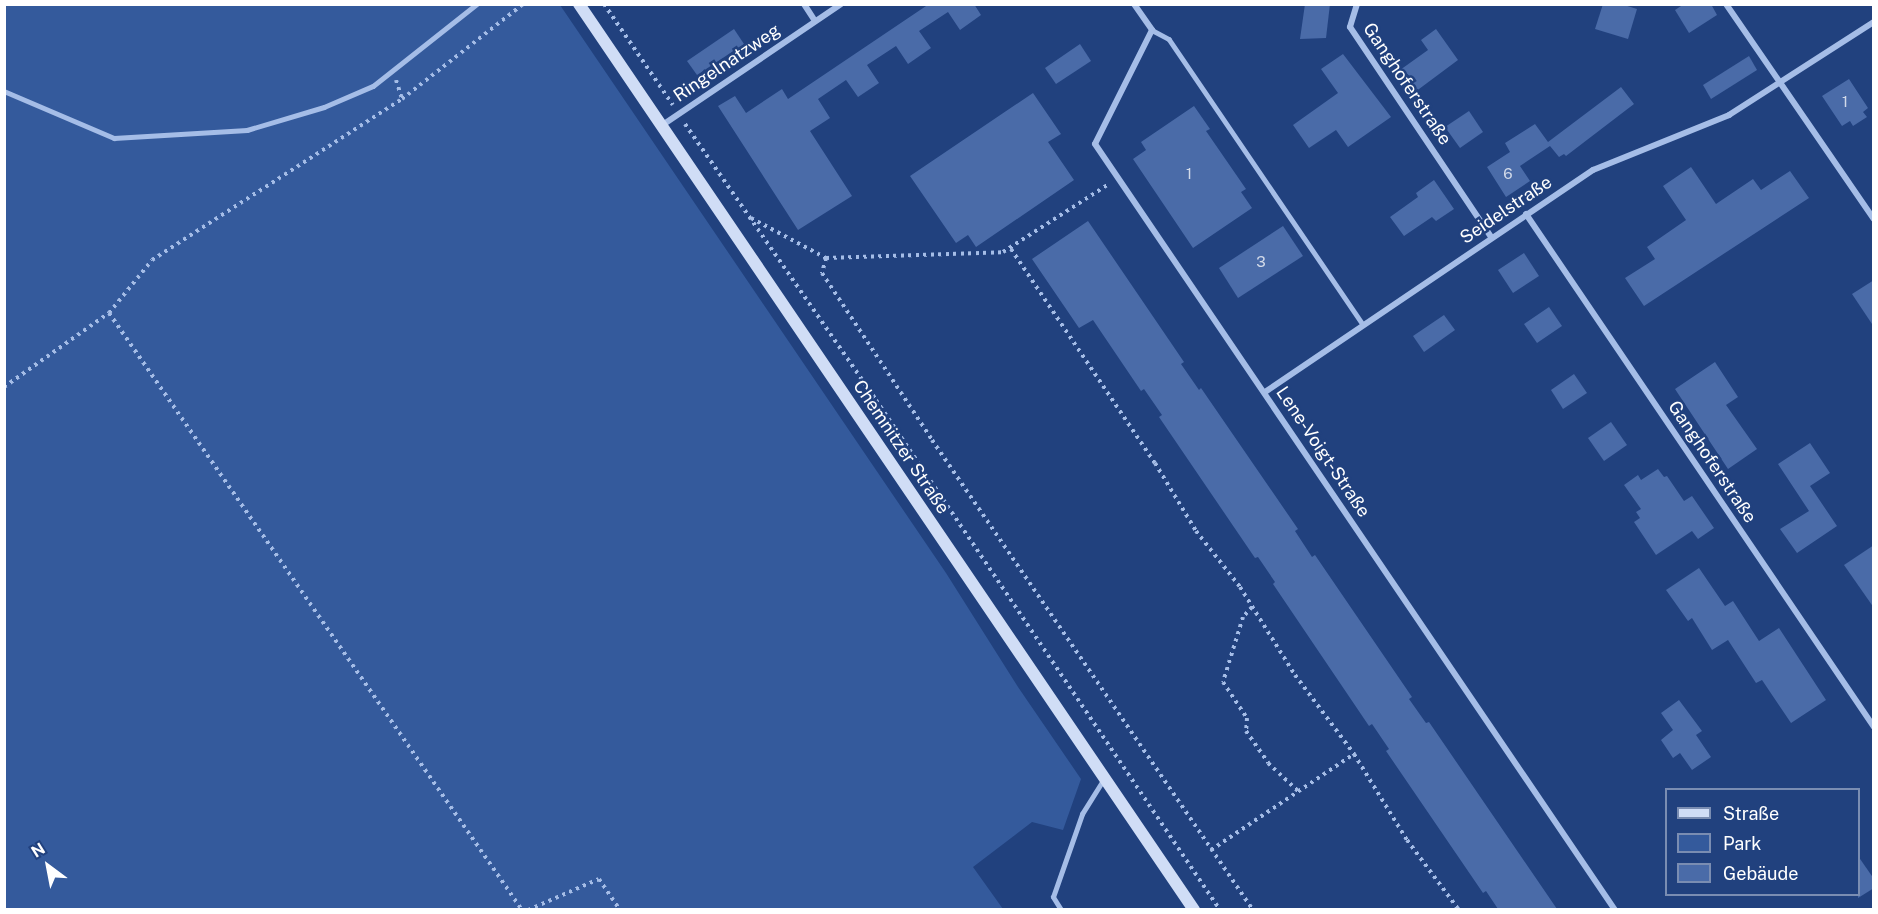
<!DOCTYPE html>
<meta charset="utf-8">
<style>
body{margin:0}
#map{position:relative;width:1878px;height:914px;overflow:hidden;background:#21417e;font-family:"Public Sans",sans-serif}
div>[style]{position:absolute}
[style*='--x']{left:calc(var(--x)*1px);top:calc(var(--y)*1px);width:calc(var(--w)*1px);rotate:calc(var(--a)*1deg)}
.green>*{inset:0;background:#345a9c}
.building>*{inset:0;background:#4a6ba8}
.path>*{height:4px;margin-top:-2px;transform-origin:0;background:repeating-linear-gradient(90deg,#a5bde7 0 3px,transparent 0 7.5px)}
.service>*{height:4.5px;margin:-2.25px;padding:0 2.25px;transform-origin:2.25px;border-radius:2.25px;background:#a5bde7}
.minor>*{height:6px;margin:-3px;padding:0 3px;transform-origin:3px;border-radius:3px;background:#a5bde7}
.secondary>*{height:12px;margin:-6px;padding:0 6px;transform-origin:6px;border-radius:6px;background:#d0ddf6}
span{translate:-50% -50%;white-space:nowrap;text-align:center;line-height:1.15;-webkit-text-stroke:5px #21417e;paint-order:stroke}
.number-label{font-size:15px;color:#d2dae9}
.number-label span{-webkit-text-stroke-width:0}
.street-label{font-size:18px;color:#fff}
.frame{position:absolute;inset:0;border:6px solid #fff;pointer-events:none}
.legend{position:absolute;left:1665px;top:788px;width:195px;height:108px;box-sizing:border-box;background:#21417e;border:2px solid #7a8db2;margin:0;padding:8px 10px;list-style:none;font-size:18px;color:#fff}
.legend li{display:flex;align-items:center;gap:12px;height:30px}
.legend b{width:30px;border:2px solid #7a8db2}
.north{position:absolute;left:18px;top:836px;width:60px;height:60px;-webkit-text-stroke:4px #21417e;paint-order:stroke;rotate:328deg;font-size:16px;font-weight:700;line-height:24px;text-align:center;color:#fff}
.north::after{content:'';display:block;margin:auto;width:21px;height:27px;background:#fff;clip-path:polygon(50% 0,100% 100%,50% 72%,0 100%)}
</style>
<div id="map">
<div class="green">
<div style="clip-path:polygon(5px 5px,560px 5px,946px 573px,1018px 687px,1081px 779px,1063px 830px,1032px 822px,973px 867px,1003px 909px,5px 910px)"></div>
</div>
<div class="building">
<div style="clip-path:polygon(929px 4px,974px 4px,981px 15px,960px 30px,948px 12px,919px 31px,931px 48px,908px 64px,896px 46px,867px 65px,879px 83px,858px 97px,846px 80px,818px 99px,830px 118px,810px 131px,852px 196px,798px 230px,718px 106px,735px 96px,746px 113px,782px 89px,788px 99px)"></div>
<div style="clip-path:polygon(1305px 4px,1330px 4px,1326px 38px,1300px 39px)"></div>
<div style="clip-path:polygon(1603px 4px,1621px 4px,1637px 9px,1628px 39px,1595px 29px)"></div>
<div style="clip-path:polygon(1684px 4px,1711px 4px,1717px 15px,1689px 33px,1675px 10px)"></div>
<div style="clip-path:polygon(734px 29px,744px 44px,697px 75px,687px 61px)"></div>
<div style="clip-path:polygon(1436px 29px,1458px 60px,1415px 92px,1400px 70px,1428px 50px,1421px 40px)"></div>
<div style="clip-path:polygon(1080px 44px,1091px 61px,1056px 84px,1045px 68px)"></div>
<div style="clip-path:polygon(1343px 54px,1391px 117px,1348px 147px,1336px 130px,1309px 148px,1293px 125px,1338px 93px,1321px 69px)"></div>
<div style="clip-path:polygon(1749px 56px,1757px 70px,1711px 99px,1703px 85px)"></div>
<div style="clip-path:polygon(1849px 79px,1868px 108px,1863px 112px,1867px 117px,1853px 126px,1850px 121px,1842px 126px,1822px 96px)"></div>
<div style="clip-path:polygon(1621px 87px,1634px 104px,1566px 156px,1564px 154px,1559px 157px,1550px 146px,1520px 166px,1530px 181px,1506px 197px,1487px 167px,1510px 152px,1505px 143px,1535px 124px,1548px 142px)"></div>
<div style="clip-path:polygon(1033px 93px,1061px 134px,1048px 142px,1074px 180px,976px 247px,968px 235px,956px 243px,910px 176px)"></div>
<div style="clip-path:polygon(1194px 106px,1210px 129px,1206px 131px,1246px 189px,1241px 192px,1252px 208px,1193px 248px,1133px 159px,1146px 150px,1141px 142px)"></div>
<div style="clip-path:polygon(1469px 111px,1483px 132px,1460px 148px,1445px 127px)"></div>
<div style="clip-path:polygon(1691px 167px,1716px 204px,1753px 179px,1761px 190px,1790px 171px,1809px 198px,1644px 306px,1625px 278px,1655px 259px,1647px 247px,1686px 220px,1663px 186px)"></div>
<div style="clip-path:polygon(1434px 180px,1454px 209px,1436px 221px,1432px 217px,1404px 236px,1390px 217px,1418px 197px,1416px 193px)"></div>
<div style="clip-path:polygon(1088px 221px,1184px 362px,1181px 364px,1199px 390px,1201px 388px,1298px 529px,1295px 531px,1312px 557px,1315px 555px,1412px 697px,1409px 699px,1426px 723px,1429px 722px,1557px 909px,1498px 909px,1486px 891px,1483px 893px,1386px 751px,1389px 749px,1372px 724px,1369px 726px,1273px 584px,1275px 582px,1258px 557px,1255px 558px,1159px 417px,1162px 415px,1144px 389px,1141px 391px,1093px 320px,1079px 328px,1032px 259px)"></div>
<div style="clip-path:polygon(1283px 226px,1303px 256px,1238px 298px,1219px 268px)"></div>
<div style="clip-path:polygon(1524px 253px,1539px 276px,1513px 293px,1498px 270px)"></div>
<div style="clip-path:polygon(1874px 280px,1874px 327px,1852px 294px)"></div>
<div style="clip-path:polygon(1549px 307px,1562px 326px,1537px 343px,1524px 324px)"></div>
<div style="clip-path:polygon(1444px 315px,1455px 330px,1424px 352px,1413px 336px)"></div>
<div style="clip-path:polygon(1715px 362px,1738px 397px,1726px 405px,1757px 449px,1728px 469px,1675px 389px)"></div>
<div style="clip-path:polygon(1574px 374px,1587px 393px,1563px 409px,1551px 390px)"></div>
<div style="clip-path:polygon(1611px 422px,1627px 445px,1604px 461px,1588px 438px)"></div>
<div style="clip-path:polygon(1810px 443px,1830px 473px,1810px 486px,1837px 526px,1797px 553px,1780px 529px,1809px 511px,1778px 464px)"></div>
<div style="clip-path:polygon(1658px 469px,1664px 477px,1667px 476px,1684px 501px,1692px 496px,1714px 528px,1698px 539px,1692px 531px,1656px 555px,1634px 522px,1640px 518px,1636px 512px,1641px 509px,1624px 485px,1638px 475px,1641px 480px)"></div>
<div style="clip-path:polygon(1874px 545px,1874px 608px,1844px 565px)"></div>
<div style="clip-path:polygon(1699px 568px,1725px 606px,1733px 601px,1759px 641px,1779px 628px,1826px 700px,1791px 723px,1762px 680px,1756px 683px,1728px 640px,1712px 650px,1692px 618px,1688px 621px,1666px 590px)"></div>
<div style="clip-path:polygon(1679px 700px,1702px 731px,1696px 735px,1711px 757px,1692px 770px,1680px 753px,1673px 758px,1661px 740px,1673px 730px,1661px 713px)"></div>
<div style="clip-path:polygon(1858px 856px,1874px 879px,1874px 888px,1858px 898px)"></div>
</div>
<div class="path">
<div style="--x:604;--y:4;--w:122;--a:55.7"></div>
<div style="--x:396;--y:80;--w:20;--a:72"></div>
<div style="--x:685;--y:124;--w:336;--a:55.3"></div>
<div style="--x:876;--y:400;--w:615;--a:56"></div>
<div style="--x:751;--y:218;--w:85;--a:28.1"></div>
<div style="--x:826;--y:258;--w:16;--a:105"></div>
<div style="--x:822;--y:273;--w:200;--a:56.6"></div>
<div style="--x:932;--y:440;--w:569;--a:55.67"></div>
<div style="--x:1011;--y:249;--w:258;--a:56.1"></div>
<div style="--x:1155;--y:463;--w:79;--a:58.9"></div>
<div style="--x:1196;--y:531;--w:71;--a:51.8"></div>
<div style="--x:1240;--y:587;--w:104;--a:58"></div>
<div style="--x:1295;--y:675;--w:99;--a:53.2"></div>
<div style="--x:1354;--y:754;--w:101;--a:58.4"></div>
<div style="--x:1407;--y:840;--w:87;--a:53.4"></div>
<div style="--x:826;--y:258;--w:177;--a:-1.9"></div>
<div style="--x:1003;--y:252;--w:126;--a:-32.7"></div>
<div style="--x:109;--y:313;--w:726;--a:55.32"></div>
<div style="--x:4;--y:387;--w:128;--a:-35.2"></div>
<div style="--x:109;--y:313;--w:68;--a:-50.9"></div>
<div style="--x:152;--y:260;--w:297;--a:-32.8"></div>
<div style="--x:402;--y:99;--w:154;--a:-38.1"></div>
<div style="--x:1252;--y:607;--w:13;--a:132"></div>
<div style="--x:1243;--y:617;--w:68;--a:107.1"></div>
<div style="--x:1223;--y:682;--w:43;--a:56.3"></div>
<div style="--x:1247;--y:718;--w:13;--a:94"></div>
<div style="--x:1246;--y:731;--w:39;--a:55"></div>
<div style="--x:1268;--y:763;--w:41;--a:43"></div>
<div style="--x:1211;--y:850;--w:172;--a:-33.9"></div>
<div style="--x:528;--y:910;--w:77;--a:-23.6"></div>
<div style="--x:599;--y:879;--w:37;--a:56"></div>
</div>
<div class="service">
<div style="--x:1152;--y:30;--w:19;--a:28"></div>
<div style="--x:1169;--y:39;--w:345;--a:55.8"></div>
<div style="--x:4;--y:91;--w:120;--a:23.1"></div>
<div style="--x:114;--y:138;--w:133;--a:-3.4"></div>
<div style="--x:247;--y:130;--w:80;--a:-16.6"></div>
<div style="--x:324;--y:107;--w:53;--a:-23.2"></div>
<div style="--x:373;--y:86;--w:132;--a:-38.3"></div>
<div style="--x:1061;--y:910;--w:15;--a:-122"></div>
<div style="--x:1053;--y:897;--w:88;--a:-70.7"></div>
<div style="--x:1082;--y:814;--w:40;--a:-58"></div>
</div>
<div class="minor">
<div style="--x:804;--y:4;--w:20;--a:57"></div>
<div style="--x:1134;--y:4;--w:32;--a:55"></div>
<div style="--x:1152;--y:30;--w:127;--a:116.6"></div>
<div style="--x:1095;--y:144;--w:926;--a:55.83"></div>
<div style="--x:1357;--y:4;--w:24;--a:107"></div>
<div style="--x:1350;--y:27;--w:253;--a:56.1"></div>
<div style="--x:1726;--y:4;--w:261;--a:55.5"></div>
<div style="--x:661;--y:126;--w:217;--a:-34.1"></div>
<div style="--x:1526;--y:214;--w:620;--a:55.85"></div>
<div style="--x:1265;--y:392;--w:396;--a:-34.1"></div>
<div style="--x:1593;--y:170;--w:147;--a:-22"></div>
<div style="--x:1729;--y:115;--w:172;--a:-32.7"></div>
</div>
<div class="secondary">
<div style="--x:579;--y:4;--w:1095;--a:55.83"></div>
</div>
<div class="number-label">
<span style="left:1845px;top:102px">1</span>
<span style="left:1189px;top:174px">1</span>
<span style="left:1508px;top:174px">6</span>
<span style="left:1261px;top:262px">3</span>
</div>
<div class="street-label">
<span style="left:727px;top:63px;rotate:-34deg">Ringelnatzweg</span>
<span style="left:1407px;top:84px;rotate:56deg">Ganghoferstraße</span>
<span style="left:1506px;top:210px;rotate:-34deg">Seidelstraße</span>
<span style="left:901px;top:447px;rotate:56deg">Chemnitzer Straße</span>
<span style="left:1323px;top:452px;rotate:56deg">Lene-Voigt-Straße</span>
<span style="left:1712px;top:462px;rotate:56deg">Ganghoferstraße</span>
</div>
<div class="frame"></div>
<ul class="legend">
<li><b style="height:8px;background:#d0ddf6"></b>Straße</li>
<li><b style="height:16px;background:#345a9c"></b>Park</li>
<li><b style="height:16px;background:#4a6ba8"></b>Gebäude</li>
</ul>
<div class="north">N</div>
</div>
